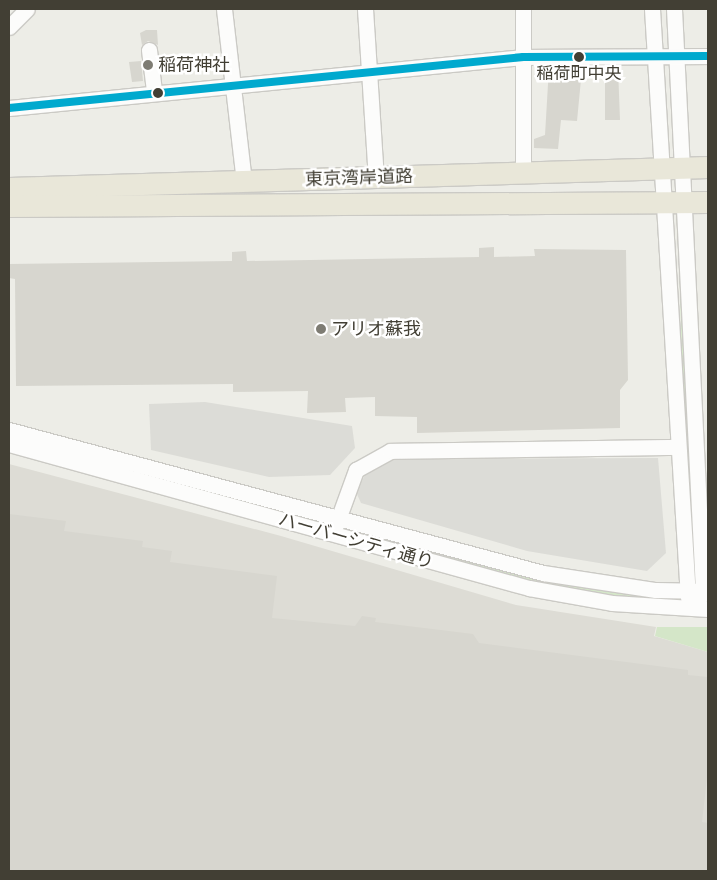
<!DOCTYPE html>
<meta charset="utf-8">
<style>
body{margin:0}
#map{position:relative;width:717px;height:880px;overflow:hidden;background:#edede7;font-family:Arial,"Noto Sans JP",sans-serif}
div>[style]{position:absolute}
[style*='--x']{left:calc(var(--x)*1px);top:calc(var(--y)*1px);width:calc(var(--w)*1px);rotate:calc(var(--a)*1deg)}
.industrial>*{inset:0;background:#dddcd5}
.green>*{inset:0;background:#d4e6c8}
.parking>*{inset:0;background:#dcdcd7}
.building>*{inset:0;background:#d7d6cf}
.roads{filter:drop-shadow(1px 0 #cbcac5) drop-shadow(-1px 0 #cbcac5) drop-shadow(0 1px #cbcac5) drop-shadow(0 -1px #cbcac5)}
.minor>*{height:15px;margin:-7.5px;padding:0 7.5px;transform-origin:7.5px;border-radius:7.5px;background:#fcfcfb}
.highway>*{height:21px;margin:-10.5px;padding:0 10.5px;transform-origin:10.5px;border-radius:10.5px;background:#e9e7d9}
.bus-1>*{height:8px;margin:-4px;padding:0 4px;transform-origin:4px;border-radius:4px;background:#00a9ce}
.dots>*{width:14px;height:14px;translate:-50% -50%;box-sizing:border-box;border:2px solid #fff;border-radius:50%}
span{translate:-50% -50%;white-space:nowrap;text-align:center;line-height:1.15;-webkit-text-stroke:5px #fff;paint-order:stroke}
.bus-label{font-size:17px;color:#423f34}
.poi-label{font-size:18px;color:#423f34}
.left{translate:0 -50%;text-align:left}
.street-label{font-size:18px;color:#423f34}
.frame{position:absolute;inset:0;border:10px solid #423f34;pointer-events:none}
</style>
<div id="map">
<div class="industrial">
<div style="clip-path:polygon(9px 464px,281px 536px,516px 605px,656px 627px,654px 636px,708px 652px,708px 871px,9px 871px)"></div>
</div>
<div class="green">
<div style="clip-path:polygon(678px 225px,683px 243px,683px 330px,698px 560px,694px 565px,684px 431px)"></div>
<div style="clip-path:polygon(414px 544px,659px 596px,660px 599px,621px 598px,560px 588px,467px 565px)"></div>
<div style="clip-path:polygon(657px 627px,708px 627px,708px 652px,655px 636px)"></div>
</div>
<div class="parking">
<div style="clip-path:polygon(205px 402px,352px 426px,355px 448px,330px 475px,269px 477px,151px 450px,149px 404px)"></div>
<div style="clip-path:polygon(658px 458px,666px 553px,647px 571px,527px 551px,361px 503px,356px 492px,366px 473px,392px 459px)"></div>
</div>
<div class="building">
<div style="clip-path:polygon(146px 30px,157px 30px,158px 45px,148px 41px,142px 45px,140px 33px)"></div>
<div style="clip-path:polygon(141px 61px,143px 81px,132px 82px,129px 62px)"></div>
<div style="clip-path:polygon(549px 67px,582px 69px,577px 121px,561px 120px,558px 149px,534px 148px,534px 139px,545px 135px)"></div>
<div style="clip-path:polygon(605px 68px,618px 68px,620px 120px,605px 120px)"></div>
<div style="clip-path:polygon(494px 247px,494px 257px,535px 256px,534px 249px,626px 250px,628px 380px,620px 390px,620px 428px,417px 433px,417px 417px,375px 416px,375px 397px,345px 398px,346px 412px,307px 413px,308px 391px,233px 392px,233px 384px,16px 386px,15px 279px,9px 278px,9px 264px,232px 261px,232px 252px,246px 251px,247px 261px,479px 257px,479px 248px)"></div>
<div style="clip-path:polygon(9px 514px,66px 521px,64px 531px,143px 541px,142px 547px,172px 551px,170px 562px,277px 576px,272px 618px,355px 626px,362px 616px,376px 618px,375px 622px,473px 634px,479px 643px,688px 670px,688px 675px,708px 677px,708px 769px,702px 822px,708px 823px,708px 871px,9px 871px)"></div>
</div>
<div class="roads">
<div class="minor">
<div style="--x:224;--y:9;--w:173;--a:83.4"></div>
<div style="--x:365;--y:9;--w:169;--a:86.3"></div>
<div style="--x:523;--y:9;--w:163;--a:90"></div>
<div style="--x:652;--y:9;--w:590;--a:86.5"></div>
<div style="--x:674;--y:9;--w:582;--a:87.14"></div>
<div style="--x:703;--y:590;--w:10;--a:114"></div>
<div style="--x:9;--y:27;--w:25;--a:-45"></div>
<div style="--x:149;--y:50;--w:41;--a:83"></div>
<div style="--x:9;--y:108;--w:517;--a:-5.67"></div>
<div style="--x:523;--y:57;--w:185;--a:-0.3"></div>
<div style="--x:9;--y:430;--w:553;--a:14.99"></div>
<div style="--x:543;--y:573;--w:114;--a:8.6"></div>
<div style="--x:656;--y:590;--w:52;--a:1.1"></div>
<div style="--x:9;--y:444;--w:540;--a:15.48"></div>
<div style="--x:529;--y:588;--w:84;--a:10.2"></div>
<div style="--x:612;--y:603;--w:96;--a:3.6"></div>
<div style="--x:336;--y:525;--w:59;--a:-70"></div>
<div style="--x:356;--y:470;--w:39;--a:-29"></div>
<div style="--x:390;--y:451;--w:288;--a:-0.8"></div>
</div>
<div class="highway">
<div style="--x:9;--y:188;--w:699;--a:-1.72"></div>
<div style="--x:9;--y:206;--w:699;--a:-0.33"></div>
</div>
</div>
<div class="bus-1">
<div style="--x:9;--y:108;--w:517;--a:-5.67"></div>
<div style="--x:523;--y:57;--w:185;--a:-0.3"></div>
</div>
<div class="dots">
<div style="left:579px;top:57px;background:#423f34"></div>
<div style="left:148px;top:65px;background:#7e7c73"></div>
<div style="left:158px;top:93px;background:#423f34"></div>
<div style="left:321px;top:329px;background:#7e7c73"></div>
</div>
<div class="bus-label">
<span style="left:579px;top:74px">稲荷町中央</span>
</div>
<div class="poi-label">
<span class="left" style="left:158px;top:65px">稲荷神社</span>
<span class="left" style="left:331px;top:329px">アリオ蘇我</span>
</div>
<div class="street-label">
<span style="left:359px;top:178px;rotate:-2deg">東京湾岸道路</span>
<span style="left:356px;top:541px;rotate:16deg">ハーバーシティ通り</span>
</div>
<div class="frame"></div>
</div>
